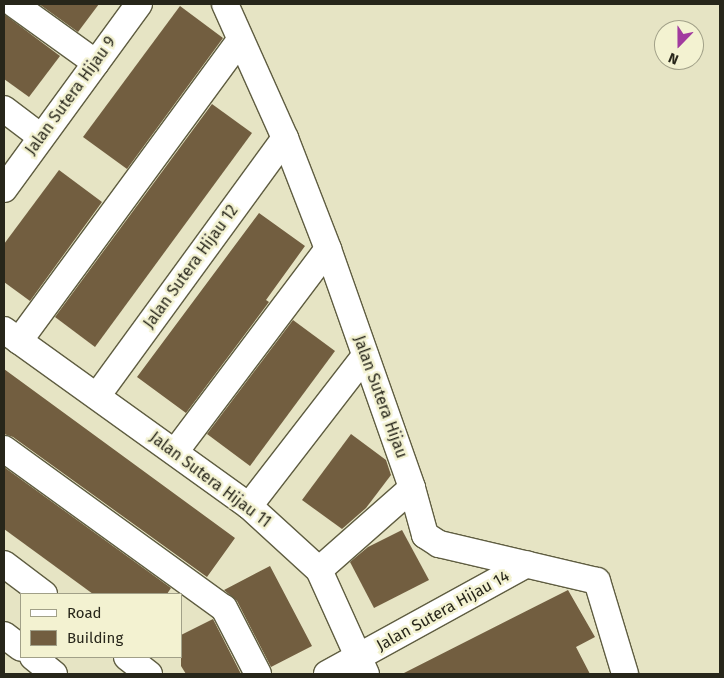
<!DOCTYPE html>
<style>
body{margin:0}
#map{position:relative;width:724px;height:678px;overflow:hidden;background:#e6e4c4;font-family:"Fira Sans",sans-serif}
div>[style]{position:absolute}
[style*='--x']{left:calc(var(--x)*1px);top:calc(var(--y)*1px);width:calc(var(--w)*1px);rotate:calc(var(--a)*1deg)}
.building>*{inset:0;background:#725e40}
.roads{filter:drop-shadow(1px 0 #5f5d41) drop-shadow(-1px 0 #5f5d41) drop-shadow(0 1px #5f5d41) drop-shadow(0 -1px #5f5d41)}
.minor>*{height:26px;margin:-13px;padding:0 13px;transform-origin:13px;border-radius:13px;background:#fff}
span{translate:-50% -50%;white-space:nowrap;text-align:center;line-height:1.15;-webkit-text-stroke:5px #f3f2d1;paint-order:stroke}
.street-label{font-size:16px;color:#27261a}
.frame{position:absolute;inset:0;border:5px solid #27261a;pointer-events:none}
.legend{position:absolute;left:20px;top:593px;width:162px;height:65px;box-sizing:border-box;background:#f3f2d1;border:1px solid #a1a088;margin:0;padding:6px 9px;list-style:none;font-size:15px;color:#27261a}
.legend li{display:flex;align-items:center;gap:10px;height:25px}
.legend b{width:25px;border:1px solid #a1a088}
.north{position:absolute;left:654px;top:20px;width:50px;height:50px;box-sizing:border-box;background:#f3f2d1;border:1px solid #a1a088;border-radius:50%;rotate:202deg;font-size:14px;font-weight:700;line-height:20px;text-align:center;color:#27261a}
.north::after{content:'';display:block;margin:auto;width:18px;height:22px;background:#a13b9f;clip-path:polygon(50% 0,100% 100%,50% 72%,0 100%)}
</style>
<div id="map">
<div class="building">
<div style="clip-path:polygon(39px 4px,99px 4px,78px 32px)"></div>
<div style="clip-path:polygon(180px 6px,223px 38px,127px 169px,83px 137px)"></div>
<div style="clip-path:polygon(4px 14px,60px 56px,29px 97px,4px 79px)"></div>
<div style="clip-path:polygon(212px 104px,252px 133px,95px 347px,55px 317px)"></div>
<div style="clip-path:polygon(59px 170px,102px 202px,30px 301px,4px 282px,4px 244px)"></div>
<div style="clip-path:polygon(259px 213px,305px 246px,266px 300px,269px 302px,186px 413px,137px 377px)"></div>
<div style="clip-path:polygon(293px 320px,335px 351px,250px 466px,207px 434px)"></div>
<div style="clip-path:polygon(4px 369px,235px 538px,207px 577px,13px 437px,4px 434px)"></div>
<div style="clip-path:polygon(351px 434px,386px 460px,391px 475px,366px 508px,342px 529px,302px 500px)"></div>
<div style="clip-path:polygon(4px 467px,171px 588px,167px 594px,93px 594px,4px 529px)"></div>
<div style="clip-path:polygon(402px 530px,429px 580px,374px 608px,350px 562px,368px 547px)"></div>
<div style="clip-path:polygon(270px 566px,312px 646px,271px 667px,237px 601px,224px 590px)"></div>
<div style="clip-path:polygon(568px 590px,595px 637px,576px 647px,590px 674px,402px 674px)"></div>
<div style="clip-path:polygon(213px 619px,241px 674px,186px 674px,181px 666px,181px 635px)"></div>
</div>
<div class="roads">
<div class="minor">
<div style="--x:14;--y:4;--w:101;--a:35.7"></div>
<div style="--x:225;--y:4;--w:147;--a:65.9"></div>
<div style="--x:285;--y:138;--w:119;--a:68.8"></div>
<div style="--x:328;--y:249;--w:253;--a:70.6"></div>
<div style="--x:412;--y:488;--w:49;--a:74.5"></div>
<div style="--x:425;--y:535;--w:17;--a:33"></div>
<div style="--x:439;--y:544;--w:162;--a:13.2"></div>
<div style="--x:597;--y:581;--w:97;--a:73.2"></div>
<div style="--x:4;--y:109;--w:46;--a:37.1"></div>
<div style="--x:4;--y:189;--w:229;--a:-53.9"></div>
<div style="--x:4;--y:330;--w:302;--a:35.7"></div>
<div style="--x:249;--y:506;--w:95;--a:42.4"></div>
<div style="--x:319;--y:570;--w:114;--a:65.7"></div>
<div style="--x:19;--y:341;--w:373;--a:-53.7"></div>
<div style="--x:97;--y:396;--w:319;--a:-53.9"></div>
<div style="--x:4;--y:449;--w:271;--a:35.9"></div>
<div style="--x:224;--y:608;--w:74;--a:62.7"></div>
<div style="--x:175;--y:452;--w:254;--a:-53"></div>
<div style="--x:249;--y:506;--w:190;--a:-52.3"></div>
<div style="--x:4;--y:564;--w:50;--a:36.9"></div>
<div style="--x:319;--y:570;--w:124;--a:-41.4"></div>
<div style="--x:4;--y:635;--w:21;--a:37"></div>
<div style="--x:33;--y:657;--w:27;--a:39"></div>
<div style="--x:127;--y:657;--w:28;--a:38"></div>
<div style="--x:327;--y:674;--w:228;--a:-28.8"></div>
</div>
</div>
<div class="street-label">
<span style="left:71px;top:96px;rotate:-54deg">Jalan Sutera Hijau 9</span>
<span style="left:191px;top:267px;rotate:-54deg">Jalan Sutera Hijau 12</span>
<span style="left:380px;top:397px;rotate:70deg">Jalan Sutera Hijau</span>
<span style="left:210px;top:480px;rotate:37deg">Jalan Sutera Hijau 11</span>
<span style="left:443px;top:611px;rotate:-29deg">Jalan Sutera Hijau 14</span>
</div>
<div class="frame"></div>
<ul class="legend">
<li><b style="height:6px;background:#fff"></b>Road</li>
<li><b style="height:14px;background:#725e40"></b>Building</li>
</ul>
<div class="north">N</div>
</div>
